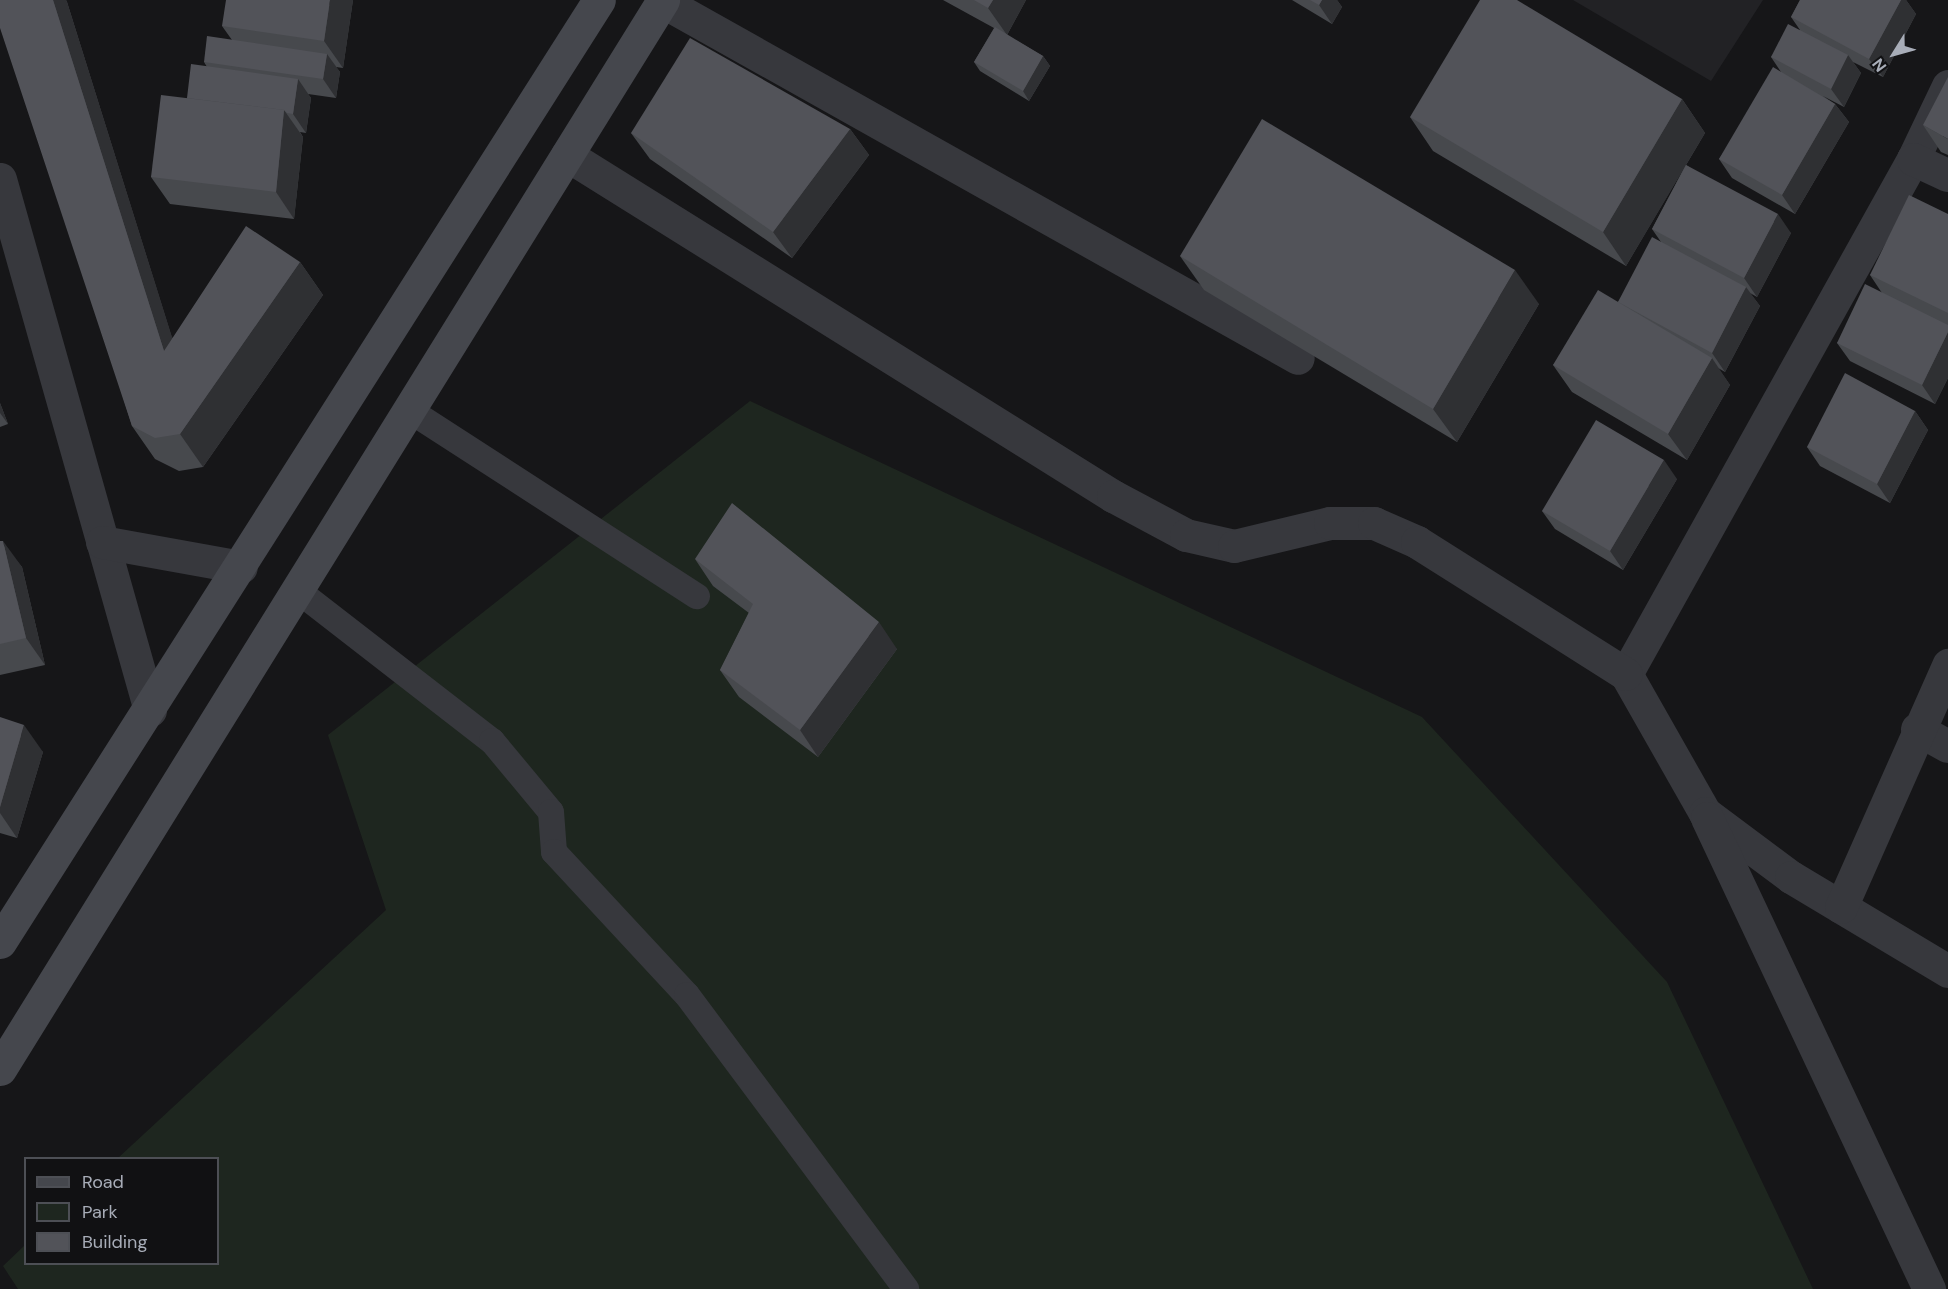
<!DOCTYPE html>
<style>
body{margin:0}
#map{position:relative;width:1948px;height:1289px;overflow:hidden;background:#161618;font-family:"DM Sans",sans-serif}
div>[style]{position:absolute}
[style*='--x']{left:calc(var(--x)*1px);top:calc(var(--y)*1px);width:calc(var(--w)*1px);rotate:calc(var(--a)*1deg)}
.built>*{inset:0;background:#222225}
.green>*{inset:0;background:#1e261f}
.service>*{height:26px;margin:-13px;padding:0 13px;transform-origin:13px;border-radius:13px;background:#37383d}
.minor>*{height:33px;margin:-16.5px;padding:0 16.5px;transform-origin:16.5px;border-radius:16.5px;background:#37383d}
.secondary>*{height:33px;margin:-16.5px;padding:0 16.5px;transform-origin:16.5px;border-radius:16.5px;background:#45474d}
.wall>*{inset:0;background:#47494d}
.shaded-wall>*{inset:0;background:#2f3033}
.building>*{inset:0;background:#525359}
span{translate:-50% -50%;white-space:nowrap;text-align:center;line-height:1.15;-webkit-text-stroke:5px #111113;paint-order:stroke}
.legend{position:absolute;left:24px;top:1157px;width:195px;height:108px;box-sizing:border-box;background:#111113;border:2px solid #4d4f55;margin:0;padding:8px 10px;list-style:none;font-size:18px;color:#a8adb8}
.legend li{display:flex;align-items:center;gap:12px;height:30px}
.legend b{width:30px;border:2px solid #4d4f55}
.north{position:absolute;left:1864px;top:24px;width:60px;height:60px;-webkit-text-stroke:4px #111113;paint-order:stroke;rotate:233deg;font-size:16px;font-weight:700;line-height:24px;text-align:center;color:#a8adb8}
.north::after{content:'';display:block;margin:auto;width:21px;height:27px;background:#a8adb8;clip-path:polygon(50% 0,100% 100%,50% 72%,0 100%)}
</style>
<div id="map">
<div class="built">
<div style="clip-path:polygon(1573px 0,1763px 0,1711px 81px)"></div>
</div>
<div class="green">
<div style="clip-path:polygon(750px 401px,1422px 717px,1667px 982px,1813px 1289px,18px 1289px,3px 1266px,25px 1245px,26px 1264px,218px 1264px,218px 1158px,118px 1158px,386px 910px,328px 735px)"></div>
</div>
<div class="service">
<div style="--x:409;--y:410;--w:343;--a:32.9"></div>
<div style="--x:297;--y:590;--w:247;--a:37.8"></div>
<div style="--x:492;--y:741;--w:92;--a:50.3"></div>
<div style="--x:551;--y:812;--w:40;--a:85.7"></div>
<div style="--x:554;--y:852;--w:195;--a:47.1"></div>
<div style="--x:687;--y:995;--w:367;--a:53.3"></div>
</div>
<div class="minor">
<div style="--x:662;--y:1;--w:729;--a:29.31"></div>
<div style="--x:1948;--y:86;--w:81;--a:115.6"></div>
<div style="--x:1913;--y:159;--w:590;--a:119.13"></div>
<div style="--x:1626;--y:674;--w:160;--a:60.4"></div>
<div style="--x:1705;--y:813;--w:107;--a:36.7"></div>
<div style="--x:1791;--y:877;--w:183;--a:30.9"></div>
<div style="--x:567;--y:155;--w:644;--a:31.99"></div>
<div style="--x:1113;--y:496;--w:83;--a:28.1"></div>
<div style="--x:1186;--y:535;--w:49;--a:12.9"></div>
<div style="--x:1234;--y:546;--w:99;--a:-13.5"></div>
<div style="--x:1330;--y:523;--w:44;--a:0"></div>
<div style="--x:1374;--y:523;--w:47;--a:23.8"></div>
<div style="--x:1417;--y:542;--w:247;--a:32.3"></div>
<div style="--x:1913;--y:159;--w:38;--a:25"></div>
<div style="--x:0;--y:179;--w:552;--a:74.23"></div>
<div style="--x:102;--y:542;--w:141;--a:10.2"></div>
<div style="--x:1917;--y:729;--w:35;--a:29"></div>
<div style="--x:1707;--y:818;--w:521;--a:64.76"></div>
<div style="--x:1841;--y:907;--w:265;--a:-66.1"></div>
</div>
<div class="secondary">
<div style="--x:0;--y:942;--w:1116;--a:-57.55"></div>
<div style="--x:0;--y:1069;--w:1258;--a:-58.19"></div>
</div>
<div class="wall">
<div style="clip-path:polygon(0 0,66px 0,67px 2px,172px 338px,300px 262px,323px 295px,203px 467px,179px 471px,155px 459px,132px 426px)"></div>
<div style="clip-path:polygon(353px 0,343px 68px,336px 67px,340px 72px,336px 98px,308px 94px,311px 98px,306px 133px,300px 132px,303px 137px,294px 219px,170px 204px,151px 177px,187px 98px,207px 67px,204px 62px,232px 40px,222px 26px)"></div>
<div style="clip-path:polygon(943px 0,1026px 0,1007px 35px,1043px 56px,1050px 66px,1029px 101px,980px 71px,974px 62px,994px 28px)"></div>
<div style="clip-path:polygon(1292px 0,1337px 0,1342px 7px,1332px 24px)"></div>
<div style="clip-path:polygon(1800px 0,1906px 0,1916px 14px,1883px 77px,1853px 62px,1861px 73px,1844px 107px,1823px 96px,1835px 104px,1849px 122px,1795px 214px,1732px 178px,1719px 159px,1781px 72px,1771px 57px,1800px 30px,1791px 17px)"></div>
<div style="clip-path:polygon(1682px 99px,1705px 133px,1686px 165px,1791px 233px,1757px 297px,1750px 293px,1760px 306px,1725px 372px,1718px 368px,1730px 385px,1687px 460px,1572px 392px,1553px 365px,1618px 302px,1661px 242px,1652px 229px,1685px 166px,1626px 266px,1433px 151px,1410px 117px)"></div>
<div style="clip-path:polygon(1923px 125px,1948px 139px,1948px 155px,1941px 152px)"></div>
<div style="clip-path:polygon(850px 129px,869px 155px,792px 258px,650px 159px,631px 133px)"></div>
<div style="clip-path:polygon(1948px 214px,1948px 378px,1935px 404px,1850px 361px,1837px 343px,1882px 293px,1870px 275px)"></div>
<div style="clip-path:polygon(1180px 256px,1539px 304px,1457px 442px,1204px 290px)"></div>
<div style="clip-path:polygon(0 403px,8px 424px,0 427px)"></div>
<div style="clip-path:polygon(1915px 411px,1928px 430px,1890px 503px,1820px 466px,1807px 447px)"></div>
<div style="clip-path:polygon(1677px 479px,1623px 570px,1555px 529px,1542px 511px)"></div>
<div style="clip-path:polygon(0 541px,22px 567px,45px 665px,0 675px)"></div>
<div style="clip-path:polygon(695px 559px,897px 649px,818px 757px,739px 697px,720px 670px,749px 613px,713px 586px)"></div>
<div style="clip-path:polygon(0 718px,43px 752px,17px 838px,0 833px)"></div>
</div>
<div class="shaded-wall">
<div style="clip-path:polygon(53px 0,66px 0,67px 2px,187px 385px,164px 351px)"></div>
<div style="clip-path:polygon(330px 0,353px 0,343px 68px,324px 41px)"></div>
<div style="clip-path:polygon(993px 0,1026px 0,1007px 35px,988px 8px)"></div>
<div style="clip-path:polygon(1322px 0,1337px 0,1342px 7px,1332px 24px,1319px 5px)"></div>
<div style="clip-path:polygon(1901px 0,1906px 0,1916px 14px,1883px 77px,1869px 59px)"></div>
<div style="clip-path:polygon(327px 54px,340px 72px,336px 98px,323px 79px)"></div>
<div style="clip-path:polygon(1848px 55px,1861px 73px,1844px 107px,1831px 89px)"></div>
<div style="clip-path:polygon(1043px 56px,1050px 66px,1029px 101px,1023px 91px)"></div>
<div style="clip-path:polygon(298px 79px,311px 98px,306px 133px,293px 114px)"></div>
<div style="clip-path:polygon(1682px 99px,1705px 133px,1626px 266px,1603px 232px)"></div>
<div style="clip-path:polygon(1835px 104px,1849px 122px,1795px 214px,1782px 195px)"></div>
<div style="clip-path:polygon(284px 110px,303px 137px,294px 219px,276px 192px)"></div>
<div style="clip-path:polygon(850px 129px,869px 155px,792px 258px,773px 232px)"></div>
<div style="clip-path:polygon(1778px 214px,1791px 233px,1757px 297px,1744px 278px)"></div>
<div style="clip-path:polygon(300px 262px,323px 295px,203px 467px,180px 434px)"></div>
<div style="clip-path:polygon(1515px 270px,1539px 304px,1457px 442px,1433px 409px)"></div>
<div style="clip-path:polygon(1746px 287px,1760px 306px,1725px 372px,1712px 353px)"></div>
<div style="clip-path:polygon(1948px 332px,1948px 378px,1935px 404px,1922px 385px)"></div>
<div style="clip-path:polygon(1712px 358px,1730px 385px,1687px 460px,1668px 434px)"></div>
<div style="clip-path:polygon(0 403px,8px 424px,0 413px)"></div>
<div style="clip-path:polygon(1915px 411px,1928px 430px,1890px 503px,1877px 484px)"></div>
<div style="clip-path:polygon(1664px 460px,1677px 479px,1623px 570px,1610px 551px)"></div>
<div style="clip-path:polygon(3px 541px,22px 567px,45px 665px,26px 638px)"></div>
<div style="clip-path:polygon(879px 622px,897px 649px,818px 757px,800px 730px)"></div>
<div style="clip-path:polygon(24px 725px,43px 752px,17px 838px,0 813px,0 807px)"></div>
</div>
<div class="building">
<div style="clip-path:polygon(0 0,53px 0,164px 351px,246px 226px,300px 262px,180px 434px,155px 438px,132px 426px,0 28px)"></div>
<div style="clip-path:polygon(226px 0,330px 0,324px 41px,222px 26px)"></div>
<div style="clip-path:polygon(974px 0,993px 0,988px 8px)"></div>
<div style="clip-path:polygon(1310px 0,1322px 0,1319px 5px)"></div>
<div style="clip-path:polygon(1480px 0,1517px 0,1682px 99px,1603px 232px,1410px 117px)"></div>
<div style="clip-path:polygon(1800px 0,1901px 0,1869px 59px,1791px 17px)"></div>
<div style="clip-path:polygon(1788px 24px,1848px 55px,1831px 89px,1771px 57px)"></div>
<div style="clip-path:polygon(995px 27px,1043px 56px,1023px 91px,974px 62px)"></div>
<div style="clip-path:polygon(207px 36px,327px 54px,323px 79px,204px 62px)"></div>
<div style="clip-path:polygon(690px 38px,850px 129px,773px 232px,631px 133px)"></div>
<div style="clip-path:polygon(191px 64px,298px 79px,293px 114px,287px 113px,284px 110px,187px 98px)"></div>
<div style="clip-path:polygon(1773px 67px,1835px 104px,1782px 195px,1719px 159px)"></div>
<div style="clip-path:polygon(1948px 77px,1948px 139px,1923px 125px)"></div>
<div style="clip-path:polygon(161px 95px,284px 110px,276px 192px,151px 177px)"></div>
<div style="clip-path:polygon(1262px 119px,1515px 270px,1433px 409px,1180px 256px)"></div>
<div style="clip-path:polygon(1686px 165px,1778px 214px,1744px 278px,1652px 229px)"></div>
<div style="clip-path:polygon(1909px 195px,1948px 214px,1948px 313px,1870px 275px)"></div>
<div style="clip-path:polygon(1652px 237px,1746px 287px,1712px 353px,1618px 302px)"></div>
<div style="clip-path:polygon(1865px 284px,1948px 325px,1948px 332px,1922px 385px,1837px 343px)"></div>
<div style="clip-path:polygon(1598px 290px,1712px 358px,1668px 434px,1553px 365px)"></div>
<div style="clip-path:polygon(1845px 373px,1915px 411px,1877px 484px,1807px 447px)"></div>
<div style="clip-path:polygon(1596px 420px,1664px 460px,1610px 551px,1542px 511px)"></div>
<div style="clip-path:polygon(732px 503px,879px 622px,800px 730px,720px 670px,753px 604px,695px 559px)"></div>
<div style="clip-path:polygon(0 541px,3px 541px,26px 638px,0 644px)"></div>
<div style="clip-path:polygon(0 717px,24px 725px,0 807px)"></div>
</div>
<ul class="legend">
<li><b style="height:8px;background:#45474d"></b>Road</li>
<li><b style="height:16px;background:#1e261f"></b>Park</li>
<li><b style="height:16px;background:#525359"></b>Building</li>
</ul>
<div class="north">N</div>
</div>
